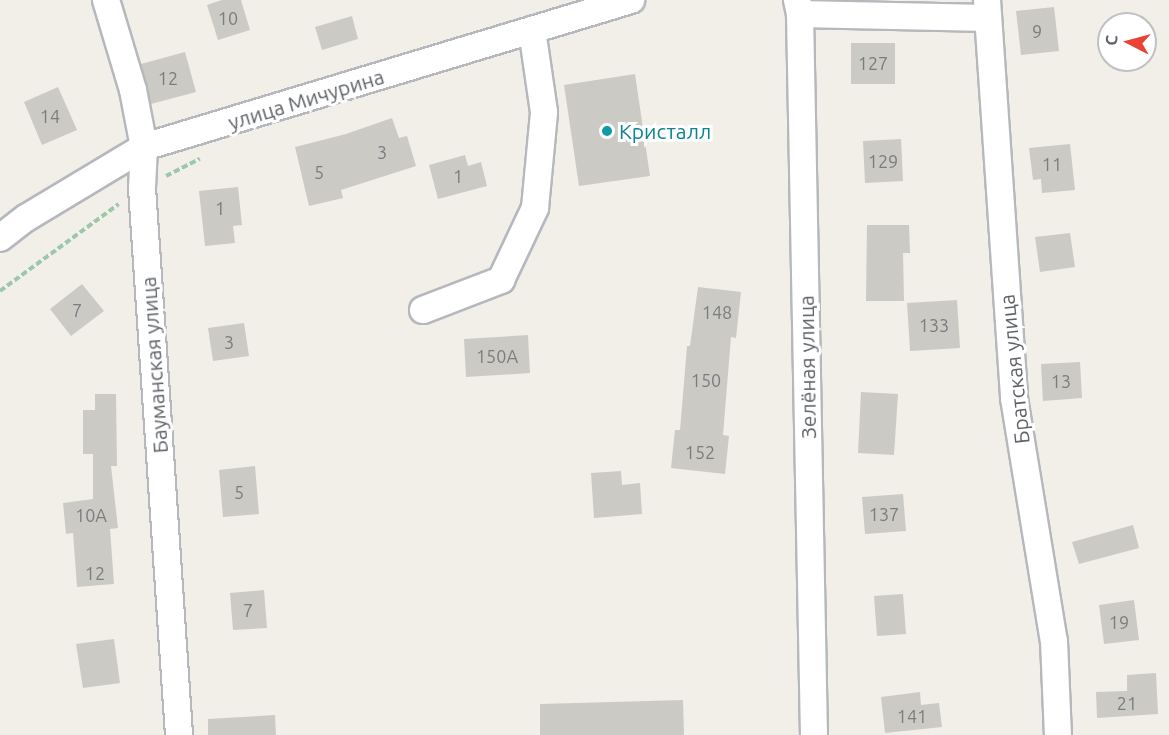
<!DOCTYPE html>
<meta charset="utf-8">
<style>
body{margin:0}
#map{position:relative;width:1169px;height:735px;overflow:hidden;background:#f1efe8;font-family:Ubuntu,sans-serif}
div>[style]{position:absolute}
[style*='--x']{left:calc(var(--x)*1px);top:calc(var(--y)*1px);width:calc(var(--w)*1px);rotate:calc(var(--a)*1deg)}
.building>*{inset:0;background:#cccac5}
.path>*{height:4px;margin-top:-2px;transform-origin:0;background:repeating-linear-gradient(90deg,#9cc7a9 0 6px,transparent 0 9px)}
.roads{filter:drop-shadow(2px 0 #b5b8bc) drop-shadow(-2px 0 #b5b8bc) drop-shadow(0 2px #b5b8bc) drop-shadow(0 -2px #b5b8bc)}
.minor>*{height:26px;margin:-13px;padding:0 13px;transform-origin:13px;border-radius:13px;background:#fff}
.dots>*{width:16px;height:16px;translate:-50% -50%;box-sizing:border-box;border:3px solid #fff;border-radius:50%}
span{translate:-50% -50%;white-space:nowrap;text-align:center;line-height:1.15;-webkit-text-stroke:6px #fff;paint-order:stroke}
.number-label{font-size:18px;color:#7a7d7f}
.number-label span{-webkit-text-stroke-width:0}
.street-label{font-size:21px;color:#5f6368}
.culture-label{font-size:21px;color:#0d838f}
.left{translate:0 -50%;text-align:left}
.north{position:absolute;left:1097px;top:12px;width:60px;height:60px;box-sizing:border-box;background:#fff;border:2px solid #bfc1c3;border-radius:50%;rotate:276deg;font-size:16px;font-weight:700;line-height:24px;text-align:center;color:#5f6368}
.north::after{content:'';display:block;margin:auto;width:21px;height:27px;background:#ea4335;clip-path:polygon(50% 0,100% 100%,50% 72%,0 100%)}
</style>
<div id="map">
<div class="building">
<div style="clip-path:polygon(222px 0,241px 0,250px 30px,218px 40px,207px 5px)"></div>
<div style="clip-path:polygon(1054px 7px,1059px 51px,1021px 55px,1016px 11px)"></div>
<div style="clip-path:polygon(352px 16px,358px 39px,322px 50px,315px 27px)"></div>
<div style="clip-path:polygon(851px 43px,895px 43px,895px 84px,851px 84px)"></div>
<div style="clip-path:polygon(185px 52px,196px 92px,151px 104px,141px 64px)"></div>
<div style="clip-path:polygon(635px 74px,650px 176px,579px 186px,564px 85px)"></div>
<div style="clip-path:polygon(58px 87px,77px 130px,42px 145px,24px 102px)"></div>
<div style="clip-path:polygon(392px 118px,399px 138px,407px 136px,416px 166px,341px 190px,343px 198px,309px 206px,295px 147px,346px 134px)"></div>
<div style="clip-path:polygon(901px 139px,903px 181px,865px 183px,863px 141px)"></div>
<div style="clip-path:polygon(1070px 144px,1075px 190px,1042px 193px,1041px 179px,1033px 180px,1029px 148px)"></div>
<div style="clip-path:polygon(465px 155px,468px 166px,481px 162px,487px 186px,438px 199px,429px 165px)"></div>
<div style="clip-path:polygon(238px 187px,242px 225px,233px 226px,235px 243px,205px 246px,199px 191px)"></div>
<div style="clip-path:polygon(867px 225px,909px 225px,910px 253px,903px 253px,904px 301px,866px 301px)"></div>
<div style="clip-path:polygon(1070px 233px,1075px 267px,1040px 272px,1035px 237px)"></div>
<div style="clip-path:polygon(82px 284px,104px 311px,71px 336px,50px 309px)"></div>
<div style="clip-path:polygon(698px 287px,741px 292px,736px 338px,731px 337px,723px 435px,729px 436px,725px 474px,671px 468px,675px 430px,680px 430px,687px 346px,690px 346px)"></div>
<div style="clip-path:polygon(957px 300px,960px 348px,910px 351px,907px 303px)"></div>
<div style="clip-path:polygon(244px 323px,249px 356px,213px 361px,208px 328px)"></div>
<div style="clip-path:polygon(528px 335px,530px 373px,466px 377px,464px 339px)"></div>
<div style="clip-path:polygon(1080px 362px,1082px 398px,1043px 401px,1041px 364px)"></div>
<div style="clip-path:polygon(861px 392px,898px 394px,894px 455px,858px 453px)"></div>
<div style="clip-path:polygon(95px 394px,116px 394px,117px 466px,111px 466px,118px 528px,110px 529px,114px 584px,77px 587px,73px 533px,66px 534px,63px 503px,93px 499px,93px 454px,83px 454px,83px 410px,95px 410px)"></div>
<div style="clip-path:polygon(255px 466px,259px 514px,223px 517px,219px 470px)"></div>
<div style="clip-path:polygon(621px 471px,622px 485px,640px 483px,642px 514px,594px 518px,591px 473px)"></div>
<div style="clip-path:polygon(903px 494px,906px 531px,865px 534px,862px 497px)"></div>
<div style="clip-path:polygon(1133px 525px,1139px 548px,1079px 564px,1072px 542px)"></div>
<div style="clip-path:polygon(264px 590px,267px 628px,233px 630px,230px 593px)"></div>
<div style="clip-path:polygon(903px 594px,906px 634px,877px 636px,874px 596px)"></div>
<div style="clip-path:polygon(1134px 600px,1139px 640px,1104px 644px,1099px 605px)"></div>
<div style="clip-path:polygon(114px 639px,120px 683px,83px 688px,76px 644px)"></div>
<div style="clip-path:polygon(1156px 673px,1158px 714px,1097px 718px,1096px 692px,1127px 691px,1127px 675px)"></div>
<div style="clip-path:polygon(920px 692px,921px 705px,939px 703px,942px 727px,885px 733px,881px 697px)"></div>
<div style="clip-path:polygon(683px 700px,684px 735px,540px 735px,540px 704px)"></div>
<div style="clip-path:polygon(275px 715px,276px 735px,208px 735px,208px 719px)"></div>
</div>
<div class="path">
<div style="--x:166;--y:176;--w:38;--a:-27"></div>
<div style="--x:0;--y:291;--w:147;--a:-36.2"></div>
</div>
<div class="roads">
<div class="minor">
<div style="--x:106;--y:0;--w:94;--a:73.3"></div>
<div style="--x:133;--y:90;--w:58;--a:79.1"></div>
<div style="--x:144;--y:147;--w:41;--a:92.8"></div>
<div style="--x:142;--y:188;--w:548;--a:86.13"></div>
<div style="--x:797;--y:0;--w:14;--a:78"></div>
<div style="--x:800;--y:14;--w:721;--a:88.89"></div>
<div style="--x:987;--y:0;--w:399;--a:86.1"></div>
<div style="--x:1014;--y:398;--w:246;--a:80.7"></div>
<div style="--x:1054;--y:641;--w:94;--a:87.6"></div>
<div style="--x:800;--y:14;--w:187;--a:1.2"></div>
<div style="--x:0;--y:238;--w:33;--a:-38"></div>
<div style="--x:26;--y:218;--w:138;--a:-31"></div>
<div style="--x:144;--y:147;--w:509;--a:-16.8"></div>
<div style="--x:423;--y:310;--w:84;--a:-21"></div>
<div style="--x:501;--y:280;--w:80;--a:-64.7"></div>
<div style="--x:535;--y:208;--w:96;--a:-84.6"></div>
<div style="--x:544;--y:112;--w:83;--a:-98.3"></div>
</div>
</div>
<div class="dots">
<div style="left:607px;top:131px;background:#0f9aa8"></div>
</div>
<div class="number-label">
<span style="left:228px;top:18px">10</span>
<span style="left:1037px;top:31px">9</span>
<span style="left:873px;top:63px">127</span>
<span style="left:168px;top:78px">12</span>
<span style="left:50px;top:116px">14</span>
<span style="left:382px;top:152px">3</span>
<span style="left:883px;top:161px">129</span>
<span style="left:1052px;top:164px">11</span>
<span style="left:319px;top:172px">5</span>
<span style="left:458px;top:176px">1</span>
<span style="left:220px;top:208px">1</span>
<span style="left:77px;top:310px">7</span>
<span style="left:717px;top:312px">148</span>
<span style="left:934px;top:325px">133</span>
<span style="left:229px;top:342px">3</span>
<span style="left:497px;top:356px">150А</span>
<span style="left:706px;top:380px">150</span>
<span style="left:1061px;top:381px">13</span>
<span style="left:700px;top:452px">152</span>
<span style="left:239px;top:492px">5</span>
<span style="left:884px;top:514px">137</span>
<span style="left:91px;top:515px">10А</span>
<span style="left:95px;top:573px">12</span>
<span style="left:248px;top:610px">7</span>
<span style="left:1119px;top:622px">19</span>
<span style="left:1127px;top:703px">21</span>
<span style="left:912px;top:716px">141</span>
</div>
<div class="street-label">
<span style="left:306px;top:99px;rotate:-17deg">улица Мичурина</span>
<span style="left:154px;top:365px;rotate:-94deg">Бауманская улица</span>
<span style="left:807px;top:367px;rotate:-91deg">Зелёная улица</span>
<span style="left:1014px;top:369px;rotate:-96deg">Братская улица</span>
</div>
<div class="culture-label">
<span class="left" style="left:619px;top:131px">Кристалл</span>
</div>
<div class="north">С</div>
</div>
